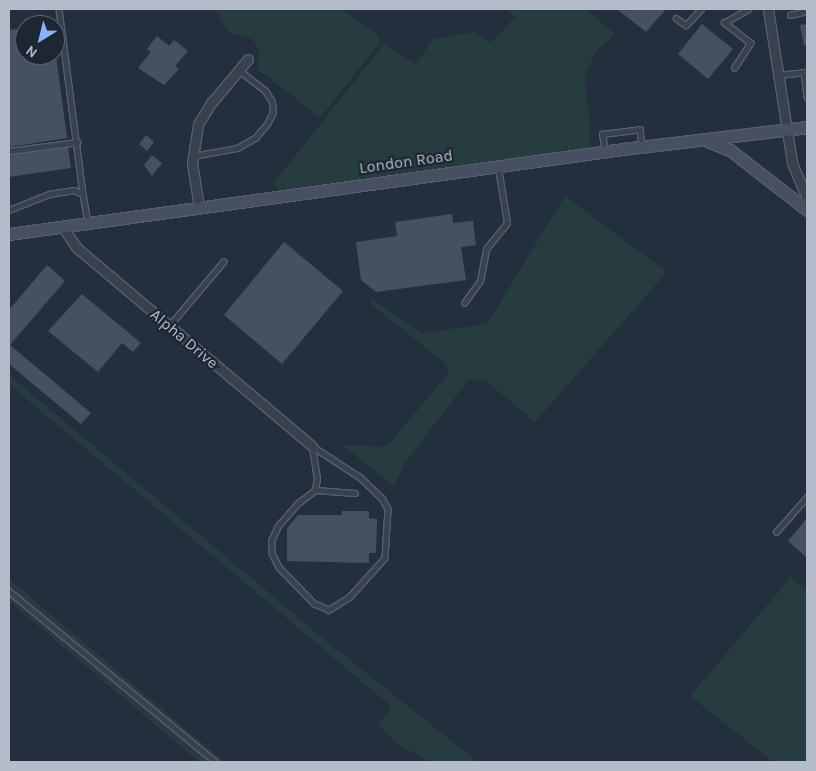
<!DOCTYPE html>
<style>
body{margin:0}
#map{position:relative;width:816px;height:771px;overflow:hidden;background:#242f3e;font-family:Karla,sans-serif}
div>[style]{position:absolute}
[style*='--x']{left:calc(var(--x)*1px);top:calc(var(--y)*1px);width:calc(var(--w)*1px);rotate:calc(var(--a)*1deg)}
.green>*{inset:0;background:#263c3f}
.building>*{inset:0;background:#455162}
.roads{filter:drop-shadow(1px 0 #565f6c) drop-shadow(-1px 0 #565f6c) drop-shadow(0 1px #565f6c) drop-shadow(0 -1px #565f6c)}
.lane>*{height:4.5px;margin:-2.25px;padding:0 2.25px;transform-origin:2.25px;border-radius:2.25px;background:#38414e}
.street>*{height:9px;margin:-4.5px;padding:0 4.5px;transform-origin:4.5px;border-radius:4.5px;background:#38414e}
.secondary>*{height:11px;margin:-5.5px;padding:0 5.5px;transform-origin:5.5px;border-radius:5.5px;background:#465061}
span{translate:-50% -50%;white-space:nowrap;text-align:center;line-height:1.15;-webkit-text-stroke:4.5px #1d2633;paint-order:stroke}
.street-label{font-size:16px;color:#b4bcc9}
.frame{position:absolute;inset:0;border:10px solid #b4bcc9;pointer-events:none}
.north{position:absolute;left:15px;top:15px;width:50px;height:50px;box-sizing:border-box;background:#1d2633;border:1px solid #59626f;border-radius:50%;rotate:216deg;font-size:14px;font-weight:700;line-height:20px;text-align:center;color:#b4bcc9}
.north::after{content:'';display:block;margin:auto;width:18px;height:22px;background:#8ab4f8;clip-path:polygon(50% 0,100% 100%,50% 72%,0 100%)}
</style>
<div id="map">
<div class="green">
<div style="clip-path:polygon(209px 9px,341px 9px,375px 32px,381px 41px,320px 118px,258px 69px,260px 51px,252px 39px,229px 32px,216px 12px)"></div>
<div style="clip-path:polygon(505px 9px,586px 9px,615px 34px,596px 51px,585px 76px,591px 148px,278px 190px,275px 186px,276px 180px,384px 44px,416px 64px,433px 39px,475px 32px,491px 43px,515px 17px)"></div>
<div style="clip-path:polygon(565px 196px,667px 272px,535px 422px,485px 380px,469px 379px,404px 464px,394px 486px,342px 445px,383px 447px,392px 440px,449px 373px,445px 363px,373px 306px,369px 297px,422px 333px,487px 324px)"></div>
<div style="clip-path:polygon(9px 375px,330px 644px,478px 762px,430px 762px,399px 745px,378px 725px,392px 707px,9px 384px)"></div>
<div style="clip-path:polygon(791px 577px,807px 591px,807px 762px,773px 762px,690px 696px)"></div>
<div style="clip-path:polygon(9px 579px,225px 762px,199px 762px,9px 601px)"></div>
</div>
<div class="building">
<div style="clip-path:polygon(617px 9px,666px 9px,646px 32px)"></div>
<div style="clip-path:polygon(702px 24px,733px 49px,708px 79px,678px 54px)"></div>
<div style="clip-path:polygon(807px 24px,807px 45px,804px 46px,800px 25px)"></div>
<div style="clip-path:polygon(25px 28px,25px 55px,56px 55px,67px 138px,9px 147px,9px 30px)"></div>
<div style="clip-path:polygon(157px 36px,169px 46px,174px 40px,188px 51px,175px 66px,179px 69px,164px 85px,138px 68px,151px 52px,147px 49px)"></div>
<div style="clip-path:polygon(146px 135px,154px 142px,147px 151px,139px 144px)"></div>
<div style="clip-path:polygon(68px 147px,71px 168px,9px 177px,9px 155px)"></div>
<div style="clip-path:polygon(152px 155px,162px 163px,152px 176px,144px 165px)"></div>
<div style="clip-path:polygon(452px 214px,453px 223px,473px 221px,476px 245px,461px 247px,466px 280px,376px 292px,361px 280px,356px 242px,397px 236px,395px 222px)"></div>
<div style="clip-path:polygon(284px 242px,343px 291px,282px 364px,224px 315px)"></div>
<div style="clip-path:polygon(47px 265px,65px 281px,10px 345px,91px 413px,81px 424px,9px 364px,9px 310px)"></div>
<div style="clip-path:polygon(82px 294px,141px 343px,133px 352px,122px 343px,98px 372px,48px 331px)"></div>
<div style="clip-path:polygon(342px 511px,369px 511px,369px 518px,377px 519px,376px 553px,369px 553px,369px 563px,287px 561px,287px 528px,298px 515px,342px 515px)"></div>
<div style="clip-path:polygon(807px 518px,807px 558px,788px 541px)"></div>
</div>
<div class="roads">
<div class="lane">
<div style="--x:59;--y:9;--w:187;--a:82.6"></div>
<div style="--x:790;--y:15;--w:17;--a:-13"></div>
<div style="--x:676;--y:18;--w:12;--a:35"></div>
<div style="--x:686;--y:25;--w:22;--a:-47"></div>
<div style="--x:734;--y:68;--w:30;--a:-57"></div>
<div style="--x:750;--y:43;--w:33;--a:-142"></div>
<div style="--x:724;--y:23;--w:28;--a:-30"></div>
<div style="--x:804;--y:72;--w:25;--a:83"></div>
<div style="--x:778;--y:75;--w:29;--a:-6"></div>
<div style="--x:9;--y:151;--w:69;--a:-7.5"></div>
<div style="--x:605;--y:151;--w:17;--a:-100"></div>
<div style="--x:602;--y:134;--w:38;--a:-7"></div>
<div style="--x:640;--y:129;--w:16;--a:83"></div>
<div style="--x:193;--y:156;--w:45;--a:-10.3"></div>
<div style="--x:237;--y:148;--w:21;--a:-29"></div>
<div style="--x:255;--y:138;--w:18;--a:-49"></div>
<div style="--x:267;--y:124;--w:13;--a:-63"></div>
<div style="--x:273;--y:112;--w:10;--a:-96"></div>
<div style="--x:272;--y:102;--w:13;--a:-122"></div>
<div style="--x:265;--y:91;--w:33;--a:-142"></div>
<div style="--x:9;--y:210;--w:43;--a:-21.8"></div>
<div style="--x:49;--y:194;--w:25;--a:-9"></div>
<div style="--x:74;--y:190;--w:10;--a:24"></div>
<div style="--x:83;--y:194;--w:28;--a:80"></div>
<div style="--x:464;--y:303;--w:27;--a:-54"></div>
<div style="--x:480;--y:281;--w:33;--a:-79"></div>
<div style="--x:486;--y:249;--w:33;--a:-51"></div>
<div style="--x:507;--y:223;--w:56;--a:-99.3"></div>
<div style="--x:169;--y:326;--w:84;--a:-49.8"></div>
<div style="--x:312;--y:446;--w:59;--a:33.1"></div>
<div style="--x:361;--y:478;--w:29;--a:44"></div>
<div style="--x:382;--y:498;--w:13;--a:61"></div>
<div style="--x:388;--y:509;--w:49;--a:93.5"></div>
<div style="--x:385;--y:558;--w:52;--a:131.9"></div>
<div style="--x:350;--y:597;--w:25;--a:148"></div>
<div style="--x:329;--y:610;--w:16;--a:-158"></div>
<div style="--x:314;--y:604;--w:50;--a:-134.2"></div>
<div style="--x:279;--y:568;--w:16;--a:-117"></div>
<div style="--x:272;--y:554;--w:13;--a:-94"></div>
<div style="--x:271;--y:541;--w:17;--a:-65"></div>
<div style="--x:278;--y:526;--w:30;--a:-49"></div>
<div style="--x:298;--y:503;--w:21;--a:-37"></div>
<div style="--x:315;--y:490;--w:11;--a:-80"></div>
<div style="--x:317;--y:479;--w:33;--a:-99"></div>
<div style="--x:315;--y:490;--w:40;--a:4.3"></div>
<div style="--x:776;--y:532;--w:47;--a:-48.5"></div>
<div style="--x:9;--y:591;--w:268;--a:39.6"></div>
</div>
<div class="street">
<div style="--x:768;--y:9;--w:156;--a:81.1"></div>
<div style="--x:792;--y:163;--w:39;--a:67"></div>
<div style="--x:199;--y:207;--w:45;--a:-99"></div>
<div style="--x:192;--y:163;--w:39;--a:-81"></div>
<div style="--x:198;--y:124;--w:26;--a:-58"></div>
<div style="--x:212;--y:102;--w:56;--a:-50.1"></div>
<div style="--x:62;--y:226;--w:27;--a:56"></div>
<div style="--x:77;--y:248;--w:307;--a:40.1"></div>
</div>
<div class="secondary">
<div style="--x:705;--y:140;--w:27;--a:22"></div>
<div style="--x:730;--y:150;--w:98;--a:37.9"></div>
<div style="--x:9;--y:234;--w:620;--a:-7.88"></div>
<div style="--x:623;--y:149;--w:185;--a:-6.8"></div>
</div>
</div>
<div class="street-label">
<span style="left:406px;top:162px;rotate:-8deg">London Road</span>
<span style="left:184px;top:339px;rotate:40deg">Alpha Drive</span>
</div>
<div class="frame"></div>
<div class="north">N</div>
</div>
